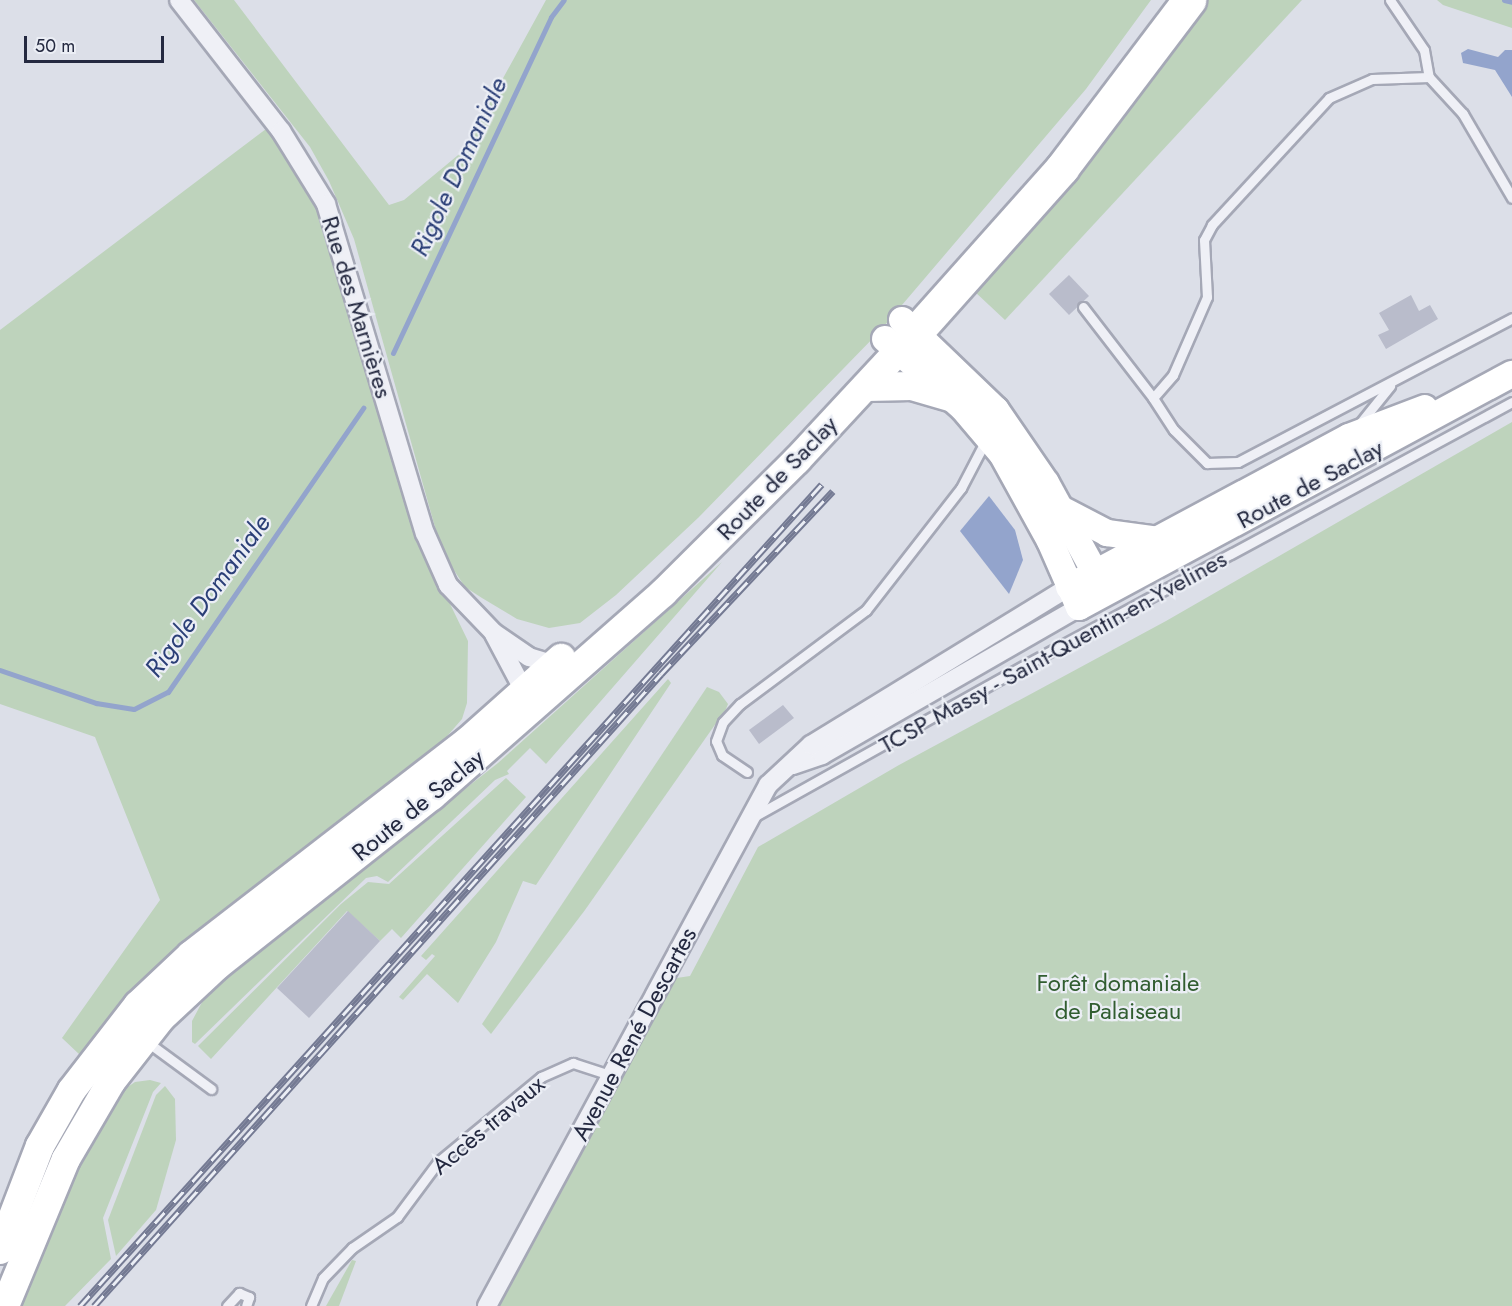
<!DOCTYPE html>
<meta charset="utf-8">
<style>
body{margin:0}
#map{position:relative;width:1512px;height:1306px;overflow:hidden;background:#dcdfe8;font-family:Jost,sans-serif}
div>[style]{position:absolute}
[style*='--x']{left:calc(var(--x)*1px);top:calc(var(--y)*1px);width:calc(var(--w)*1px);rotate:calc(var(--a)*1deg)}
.green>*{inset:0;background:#bed3bc}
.water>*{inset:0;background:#93a4cc}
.stream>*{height:5px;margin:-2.5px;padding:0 2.5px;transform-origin:2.5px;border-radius:2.5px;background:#93a4cc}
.building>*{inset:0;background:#b9bccb}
.roads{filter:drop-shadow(2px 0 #a5a8b6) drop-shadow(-2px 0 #a5a8b6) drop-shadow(0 2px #a5a8b6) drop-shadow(0 -2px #a5a8b6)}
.lane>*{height:9px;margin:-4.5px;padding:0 4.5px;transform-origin:4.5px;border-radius:4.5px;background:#eff0f6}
.street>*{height:18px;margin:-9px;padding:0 9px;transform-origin:9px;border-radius:9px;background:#eff0f6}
.secondary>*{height:26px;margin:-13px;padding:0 13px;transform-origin:13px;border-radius:13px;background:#fff}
.primary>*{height:28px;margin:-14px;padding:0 14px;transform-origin:14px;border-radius:14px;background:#fff}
.highway>*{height:33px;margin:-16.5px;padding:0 16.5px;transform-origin:16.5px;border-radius:16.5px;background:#fff}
.rail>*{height:7px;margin-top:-3.5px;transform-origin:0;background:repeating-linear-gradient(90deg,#ebeef5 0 14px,#747a93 0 28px);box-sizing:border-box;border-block:2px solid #747a93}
span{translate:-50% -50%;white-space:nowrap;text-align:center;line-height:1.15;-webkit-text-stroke:4.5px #ebeef5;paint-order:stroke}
.street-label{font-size:24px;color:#242940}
.park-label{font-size:24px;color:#315d30}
.water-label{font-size:26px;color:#2b3f77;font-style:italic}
.scale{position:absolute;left:24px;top:36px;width:140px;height:27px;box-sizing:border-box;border:3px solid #242940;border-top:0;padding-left:8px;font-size:18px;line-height:21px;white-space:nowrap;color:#242940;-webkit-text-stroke:4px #ebeef5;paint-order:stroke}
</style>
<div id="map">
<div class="green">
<div style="clip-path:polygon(194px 0,234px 0,389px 205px,404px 200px,463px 151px,546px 0,1151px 0,1086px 89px,879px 332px,699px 517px,616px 595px,580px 623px,549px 628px,517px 619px,482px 598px,465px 587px,442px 552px,354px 239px,329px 181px,310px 147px)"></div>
<div style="clip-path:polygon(1202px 0,1302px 0,1005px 320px,974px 291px)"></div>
<div style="clip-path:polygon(1437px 0,1512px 0,1512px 28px,1443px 5px)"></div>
<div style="clip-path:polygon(270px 126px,315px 200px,422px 546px,468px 641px,467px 703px,462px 719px,435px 750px,134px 997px,80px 1055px,62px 1038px,160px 900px,95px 737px,0 704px,0 330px)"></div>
<div style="clip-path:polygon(1512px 422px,1512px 1306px,497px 1306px,670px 979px,690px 976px,758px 847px,899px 765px,1166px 621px)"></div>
<div style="clip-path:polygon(722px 562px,546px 764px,530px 748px,507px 771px,509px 774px,495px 780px,388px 882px,377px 876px,366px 878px,195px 1044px,192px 1042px,192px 1021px,208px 991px,498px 763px)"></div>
<div style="clip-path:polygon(668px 679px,671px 683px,536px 885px,523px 881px,496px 942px,458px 1003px,427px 974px,403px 1000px,399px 997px,435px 956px,432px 954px,426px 960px,421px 956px)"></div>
<div style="clip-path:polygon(707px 687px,719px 692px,728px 704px,726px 709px,585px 910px,491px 1034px,482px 1024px)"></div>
<div style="clip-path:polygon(506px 778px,526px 797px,401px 938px,392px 929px,380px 941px,347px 911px,211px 1059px,198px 1046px,341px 904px,368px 882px,389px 884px)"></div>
<div style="clip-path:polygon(150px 1080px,161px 1083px,153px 1092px,103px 1218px,111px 1259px,65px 1306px,17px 1306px,80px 1147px,113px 1097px,135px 1082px)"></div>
<div style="clip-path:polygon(165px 1086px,175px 1099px,176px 1140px,156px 1210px,116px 1256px,108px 1220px,156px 1095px)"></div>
<div style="clip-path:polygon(352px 1260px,356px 1261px,339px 1306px,326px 1306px)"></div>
</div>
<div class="water">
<div style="clip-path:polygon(1468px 49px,1498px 57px,1505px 50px,1512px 50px,1512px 97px,1495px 70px,1463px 63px,1461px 53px)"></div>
<div style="clip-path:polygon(989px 496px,1015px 530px,1023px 560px,1009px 594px,960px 531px)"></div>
</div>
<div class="stream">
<div style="--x:1504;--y:0;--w:8;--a:14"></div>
<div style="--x:393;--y:353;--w:371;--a:-64.8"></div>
<div style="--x:551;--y:17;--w:21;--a:-53"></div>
<div style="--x:0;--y:670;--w:102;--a:19"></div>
<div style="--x:96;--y:703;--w:38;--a:9"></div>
<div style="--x:134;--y:709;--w:38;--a:-27"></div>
<div style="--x:168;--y:692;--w:345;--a:-55.5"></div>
</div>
<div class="building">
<div style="clip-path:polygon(1069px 275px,1089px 296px,1069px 315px,1049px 294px)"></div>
<div style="clip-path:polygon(1411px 295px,1419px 311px,1430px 305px,1438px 319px,1386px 349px,1378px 335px,1389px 330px,1379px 313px)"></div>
<div style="clip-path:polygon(783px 705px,794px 718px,759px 744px,749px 730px)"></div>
<div style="clip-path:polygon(348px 911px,380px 941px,309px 1018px,277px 988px)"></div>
</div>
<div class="roads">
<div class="lane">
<div style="--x:1390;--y:0;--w:60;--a:55.8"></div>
<div style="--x:1424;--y:50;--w:27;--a:80"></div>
<div style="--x:1429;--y:77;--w:50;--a:47.4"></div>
<div style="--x:1463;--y:114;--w:97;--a:59.7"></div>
<div style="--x:1429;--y:77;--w:57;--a:178"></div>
<div style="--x:1372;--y:79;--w:47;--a:156.2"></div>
<div style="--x:1329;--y:98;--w:173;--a:132.7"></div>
<div style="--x:1212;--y:225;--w:17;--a:118"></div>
<div style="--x:1204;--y:240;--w:57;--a:87"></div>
<div style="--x:1207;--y:297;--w:85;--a:113.6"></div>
<div style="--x:1173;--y:375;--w:30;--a:131"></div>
<div style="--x:1153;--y:398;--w:38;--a:57"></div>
<div style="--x:1174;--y:430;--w:47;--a:45"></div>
<div style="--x:1207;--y:463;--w:31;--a:-2"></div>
<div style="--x:1238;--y:462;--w:310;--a:-27.7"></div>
<div style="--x:1083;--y:307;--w:115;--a:52.4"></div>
<div style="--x:1357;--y:427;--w:53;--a:-51.2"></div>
<div style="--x:747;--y:772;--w:30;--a:-146"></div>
<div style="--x:722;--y:755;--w:15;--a:-113"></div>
<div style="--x:716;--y:741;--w:20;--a:-70"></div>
<div style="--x:723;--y:722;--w:25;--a:-47"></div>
<div style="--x:740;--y:704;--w:157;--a:-36.7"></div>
<div style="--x:866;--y:610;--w:155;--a:-52.1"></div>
<div style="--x:961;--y:488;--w:54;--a:-62.5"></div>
<div style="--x:755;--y:816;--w:312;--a:-29.2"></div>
<div style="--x:1027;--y:664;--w:551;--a:-28.38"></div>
<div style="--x:146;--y:1041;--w:81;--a:36.4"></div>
<div style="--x:227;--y:1306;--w:18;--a:-47"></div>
<div style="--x:239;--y:1293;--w:11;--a:22"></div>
<div style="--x:249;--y:1297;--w:9;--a:108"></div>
<div style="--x:311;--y:1306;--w:30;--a:-67"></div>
<div style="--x:323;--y:1278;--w:42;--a:-46"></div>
<div style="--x:352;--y:1248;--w:55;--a:-34.6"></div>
<div style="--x:397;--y:1217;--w:69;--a:-53.3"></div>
<div style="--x:438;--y:1162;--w:134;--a:-39.5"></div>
<div style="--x:541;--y:1077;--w:35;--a:-24"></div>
<div style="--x:573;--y:1063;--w:42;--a:18"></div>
</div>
<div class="street">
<div style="--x:179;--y:0;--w:166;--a:52.1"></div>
<div style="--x:281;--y:131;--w:86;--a:58.3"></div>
<div style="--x:326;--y:204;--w:344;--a:73.3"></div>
<div style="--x:425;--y:533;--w:57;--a:66.1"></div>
<div style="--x:448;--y:585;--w:66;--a:46.2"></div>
<div style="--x:494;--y:633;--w:42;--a:34.4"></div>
<div style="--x:529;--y:657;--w:31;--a:17"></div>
<div style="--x:494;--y:634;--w:75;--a:62.1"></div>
<div style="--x:793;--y:765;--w:31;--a:-19"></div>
<div style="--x:822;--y:755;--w:297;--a:-29.9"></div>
<div style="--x:487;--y:1306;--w:592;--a:-61.66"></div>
<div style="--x:768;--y:785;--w:59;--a:-42.9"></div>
<div style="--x:811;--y:745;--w:303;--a:-31.5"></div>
</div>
<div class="secondary">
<div style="--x:902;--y:320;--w:130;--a:43.8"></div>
<div style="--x:996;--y:410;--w:88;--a:55.6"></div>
<div style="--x:1046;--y:483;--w:119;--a:61.3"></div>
<div style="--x:885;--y:339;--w:104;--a:41.5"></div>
<div style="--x:963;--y:408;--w:60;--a:49.7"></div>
<div style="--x:1002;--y:454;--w:99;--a:61.1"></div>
<div style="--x:1050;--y:541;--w:72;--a:66.3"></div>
<div style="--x:1079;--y:607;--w:492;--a:-28.3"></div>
<div style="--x:1061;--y:509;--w:52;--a:27.6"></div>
<div style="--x:1107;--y:533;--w:52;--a:7.7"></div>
<div style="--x:1069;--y:587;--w:318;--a:-28.2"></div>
<div style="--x:1349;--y:437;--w:81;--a:-20.9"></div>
</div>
<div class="primary">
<div style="--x:867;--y:387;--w:45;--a:-1.3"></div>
<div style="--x:912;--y:386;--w:43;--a:16.3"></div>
<div style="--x:0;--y:1250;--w:111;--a:-69"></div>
<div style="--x:40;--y:1146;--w:64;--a:-60.3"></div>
<div style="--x:72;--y:1090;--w:108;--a:-52.2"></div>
<div style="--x:138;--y:1005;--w:73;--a:-43.3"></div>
<div style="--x:191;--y:955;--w:350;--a:-37.7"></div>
<div style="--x:468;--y:741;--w:125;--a:-41.7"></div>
<div style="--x:5;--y:1306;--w:159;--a:-67.5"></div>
<div style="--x:66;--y:1159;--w:89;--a:-59.7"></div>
<div style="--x:111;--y:1082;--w:81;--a:-52"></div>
<div style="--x:161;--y:1018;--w:79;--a:-43"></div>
<div style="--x:219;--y:964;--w:271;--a:-38.3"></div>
<div style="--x:432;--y:796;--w:308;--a:-41.3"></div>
<div style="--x:663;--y:593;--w:189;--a:-44.8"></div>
<div style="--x:797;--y:460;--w:175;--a:-47.1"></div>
</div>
<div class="highway">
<div style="--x:916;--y:332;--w:220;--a:-48.3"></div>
<div style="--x:1062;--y:168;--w:211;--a:-52.9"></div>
</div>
</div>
<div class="rail">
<div style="--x:80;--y:1306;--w:1107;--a:-47.93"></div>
<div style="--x:94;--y:1306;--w:849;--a:-48.1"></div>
<div style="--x:661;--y:674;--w:251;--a:-46.8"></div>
</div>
<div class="street-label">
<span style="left:357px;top:307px;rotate:73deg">Rue des Marnières</span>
<span style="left:777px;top:478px;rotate:-46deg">Route de Saclay</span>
<span style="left:1310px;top:484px;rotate:-28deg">Route de Saclay</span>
<span style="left:1053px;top:652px;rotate:-29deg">TCSP Massy - Saint-Quentin-en-Yvelines</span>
<span style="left:418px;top:805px;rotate:-39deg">Route de Saclay</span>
<span style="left:634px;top:1034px;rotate:-62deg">Avenue René Descartes</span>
<span style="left:488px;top:1125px;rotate:-40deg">Accès travaux</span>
</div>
<div class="park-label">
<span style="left:1118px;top:997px">Forêt domaniale<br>de Palaiseau</span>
</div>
<div class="water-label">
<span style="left:459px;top:167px;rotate:-65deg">Rigole Domaniale</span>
<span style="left:208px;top:596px;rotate:-54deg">Rigole Domaniale</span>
</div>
<div class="scale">50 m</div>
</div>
